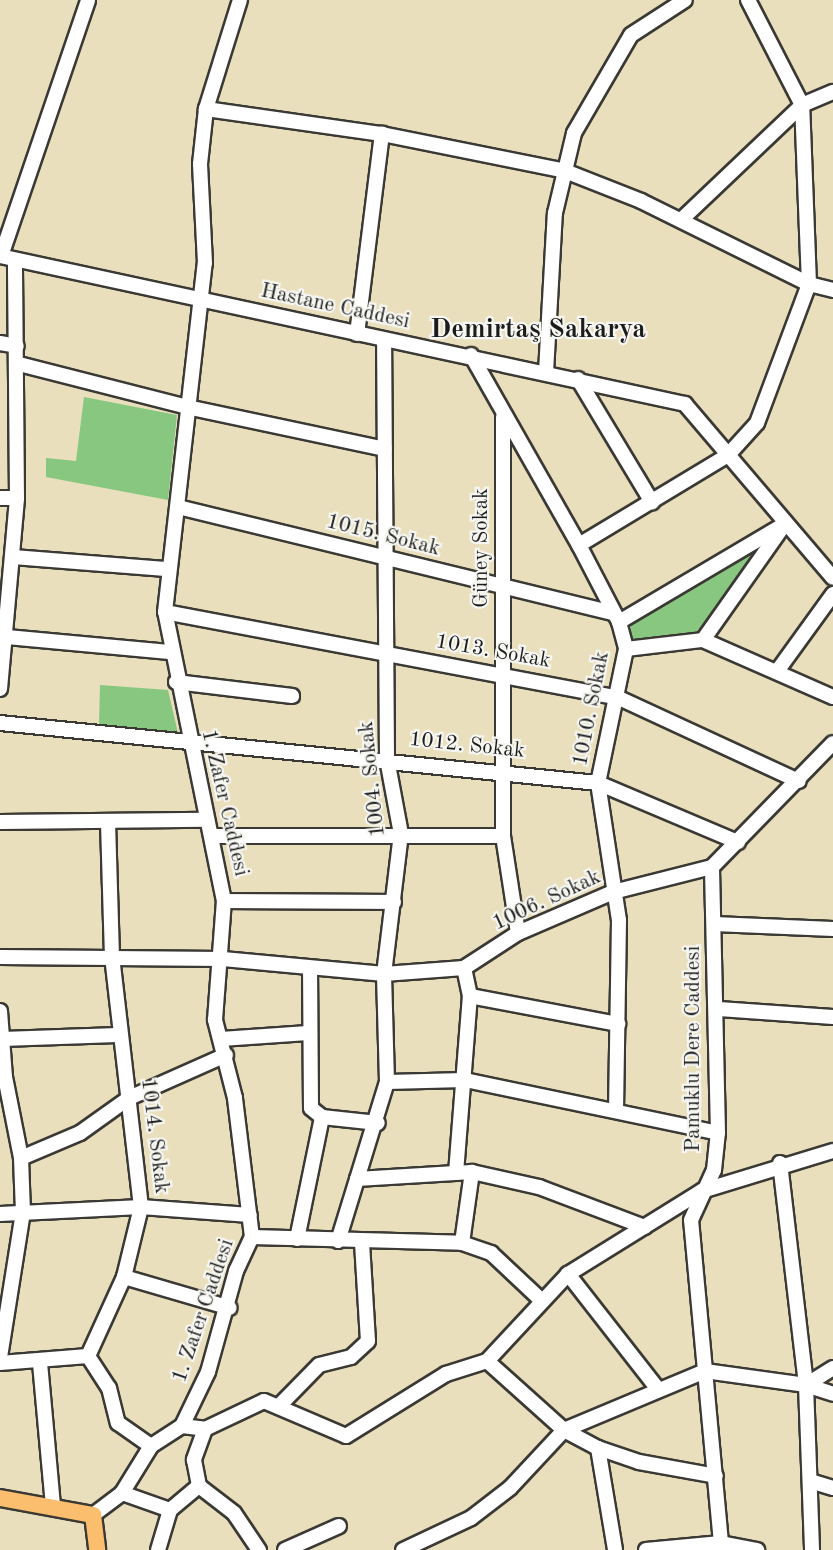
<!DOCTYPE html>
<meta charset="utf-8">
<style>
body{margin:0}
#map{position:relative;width:833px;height:1550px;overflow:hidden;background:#e9dfbc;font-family:"Old Standard TT",serif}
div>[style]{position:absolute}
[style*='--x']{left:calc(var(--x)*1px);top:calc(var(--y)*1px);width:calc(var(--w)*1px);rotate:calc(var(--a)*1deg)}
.green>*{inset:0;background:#88c77f}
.roads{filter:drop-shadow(2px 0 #3b3934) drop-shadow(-2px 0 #3b3934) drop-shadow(0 2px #3b3934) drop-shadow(0 -2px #3b3934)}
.minor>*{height:14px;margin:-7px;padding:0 7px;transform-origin:7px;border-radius:7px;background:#fff}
.major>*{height:16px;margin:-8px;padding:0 8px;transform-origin:8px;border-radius:8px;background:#fbbe6e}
span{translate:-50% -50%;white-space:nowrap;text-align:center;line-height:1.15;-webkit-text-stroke:4.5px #f6f6f2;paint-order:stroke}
.street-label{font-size:21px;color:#1c1c1c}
.district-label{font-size:27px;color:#1c1c1c;font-weight:700}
</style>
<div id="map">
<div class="green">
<div style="clip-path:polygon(84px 397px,177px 415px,168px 500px,46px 477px,46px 458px,76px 461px)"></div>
<div style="clip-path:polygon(760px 546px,696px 633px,630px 640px,631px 621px)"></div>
<div style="clip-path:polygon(100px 685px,168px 690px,178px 733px,99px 725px)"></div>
</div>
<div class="roads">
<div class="minor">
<div style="--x:206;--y:109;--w:178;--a:8.1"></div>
<div style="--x:382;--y:134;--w:187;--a:11.4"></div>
<div style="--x:565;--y:171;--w:82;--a:21.5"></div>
<div style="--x:641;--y:201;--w:187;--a:26.3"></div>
<div style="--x:809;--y:284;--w:25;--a:14"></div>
<div style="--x:681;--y:220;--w:167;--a:-43.5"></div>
<div style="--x:802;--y:105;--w:34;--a:-23"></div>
<div style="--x:0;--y:256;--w:701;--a:12.19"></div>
<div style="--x:685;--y:404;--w:228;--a:49.6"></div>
<div style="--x:1;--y:256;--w:270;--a:-71.2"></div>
<div style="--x:357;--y:334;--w:202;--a:-82.9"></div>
<div style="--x:0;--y:343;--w:17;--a:10"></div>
<div style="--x:471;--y:355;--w:219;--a:60.4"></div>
<div style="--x:579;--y:545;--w:87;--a:62.5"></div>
<div style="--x:619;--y:622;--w:28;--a:75"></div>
<div style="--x:626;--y:649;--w:137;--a:101.8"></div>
<div style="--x:598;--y:783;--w:139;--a:81.3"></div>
<div style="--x:619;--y:920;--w:189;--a:90.9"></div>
<div style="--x:19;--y:364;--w:179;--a:14.3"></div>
<div style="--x:192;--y:408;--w:197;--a:12"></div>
<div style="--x:546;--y:372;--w:159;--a:-86.8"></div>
<div style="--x:555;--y:213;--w:82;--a:-76.6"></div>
<div style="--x:574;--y:133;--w:113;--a:-59.8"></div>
<div style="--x:631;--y:35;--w:64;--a:-32.9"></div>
<div style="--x:578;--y:379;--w:144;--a:59"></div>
<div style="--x:503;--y:417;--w:419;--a:90"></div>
<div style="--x:503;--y:836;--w:98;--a:81.2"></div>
<div style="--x:0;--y:498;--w:17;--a:0"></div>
<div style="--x:178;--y:507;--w:448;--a:13.7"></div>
<div style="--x:579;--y:545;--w:174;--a:-31.1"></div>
<div style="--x:728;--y:455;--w:43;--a:-47.8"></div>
<div style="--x:757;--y:423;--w:148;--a:-69.5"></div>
<div style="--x:809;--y:284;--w:179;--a:-92.2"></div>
<div style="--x:802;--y:105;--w:118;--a:-117.2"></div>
<div style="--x:13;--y:557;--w:153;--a:4.5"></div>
<div style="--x:165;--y:612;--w:462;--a:10.7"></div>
<div style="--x:619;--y:698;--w:198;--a:24.8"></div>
<div style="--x:619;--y:622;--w:193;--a:-30.6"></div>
<div style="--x:7;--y:637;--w:163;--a:5.3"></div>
<div style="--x:703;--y:640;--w:137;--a:-54.8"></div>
<div style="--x:626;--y:649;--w:78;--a:-6.7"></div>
<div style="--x:703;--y:640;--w:142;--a:23.7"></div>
<div style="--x:778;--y:670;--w:94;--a:-54.1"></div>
<div style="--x:176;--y:682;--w:117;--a:6.9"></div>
<div style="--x:0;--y:689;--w:192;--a:-84.9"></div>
<div style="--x:17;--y:498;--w:238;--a:-90.5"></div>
<div style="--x:0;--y:723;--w:601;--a:5.73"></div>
<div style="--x:598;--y:783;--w:152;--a:22.9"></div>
<div style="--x:0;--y:822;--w:207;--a:-0.6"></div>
<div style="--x:214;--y:836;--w:289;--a:0"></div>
<div style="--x:224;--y:901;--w:170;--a:0.3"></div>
<div style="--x:714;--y:924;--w:119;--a:2.4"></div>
<div style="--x:0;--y:957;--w:223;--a:0.5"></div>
<div style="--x:223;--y:959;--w:162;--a:5.3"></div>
<div style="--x:384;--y:974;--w:80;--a:-4.3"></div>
<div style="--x:464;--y:968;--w:64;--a:-32.9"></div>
<div style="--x:518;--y:933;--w:103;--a:-23.3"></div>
<div style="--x:613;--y:892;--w:102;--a:-14.2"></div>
<div style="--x:470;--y:996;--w:151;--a:10.7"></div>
<div style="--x:719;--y:1009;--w:114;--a:4"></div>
<div style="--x:0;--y:1011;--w:66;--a:85.7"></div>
<div style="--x:5;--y:1077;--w:83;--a:78.8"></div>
<div style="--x:21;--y:1158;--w:54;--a:87.9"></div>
<div style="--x:23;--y:1212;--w:147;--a:99"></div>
<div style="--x:2;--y:1039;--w:116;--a:-2"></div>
<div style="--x:221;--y:1039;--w:87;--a:-3.9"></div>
<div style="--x:387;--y:1082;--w:78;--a:-1.5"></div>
<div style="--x:465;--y:1080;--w:258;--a:11.8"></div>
<div style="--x:322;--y:1117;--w:56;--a:6.1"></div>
<div style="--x:21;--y:1158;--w:64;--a:-23"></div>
<div style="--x:80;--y:1133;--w:60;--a:-35.5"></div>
<div style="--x:129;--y:1098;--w:106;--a:-23.9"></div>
<div style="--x:780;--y:1163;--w:224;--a:83.3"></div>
<div style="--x:806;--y:1385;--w:165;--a:87.9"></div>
<div style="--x:456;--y:1173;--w:178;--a:-85.5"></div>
<div style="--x:470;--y:996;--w:29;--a:-102"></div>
<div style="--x:357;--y:1179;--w:115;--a:-3.5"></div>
<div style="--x:472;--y:1172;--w:69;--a:12.6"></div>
<div style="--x:539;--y:1187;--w:113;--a:20.7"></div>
<div style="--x:0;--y:1214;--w:141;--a:-2.8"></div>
<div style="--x:141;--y:1207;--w:109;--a:4.2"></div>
<div style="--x:252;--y:1237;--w:210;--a:1.6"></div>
<div style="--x:462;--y:1243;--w:31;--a:19"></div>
<div style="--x:491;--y:1253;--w:67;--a:43.2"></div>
<div style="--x:297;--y:1239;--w:125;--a:-78.4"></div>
<div style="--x:322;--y:1117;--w:14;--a:-141"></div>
<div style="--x:311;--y:1108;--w:138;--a:-90.4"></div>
<div style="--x:338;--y:1241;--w:166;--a:-72.9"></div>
<div style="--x:387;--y:1082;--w:108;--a:-91.6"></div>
<div style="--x:384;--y:974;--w:141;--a:-83.1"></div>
<div style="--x:401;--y:834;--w:76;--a:-100.6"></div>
<div style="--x:387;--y:759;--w:419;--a:-90.4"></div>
<div style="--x:462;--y:1243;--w:72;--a:-82"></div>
<div style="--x:568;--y:1274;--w:146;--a:52"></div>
<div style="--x:124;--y:1277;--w:110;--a:16.3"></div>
<div style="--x:88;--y:1356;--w:38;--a:57"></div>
<div style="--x:109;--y:1388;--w:36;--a:76"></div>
<div style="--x:118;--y:1423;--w:40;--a:34.9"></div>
<div style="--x:487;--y:1361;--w:103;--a:41.9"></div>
<div style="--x:564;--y:1430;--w:38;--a:28"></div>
<div style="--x:598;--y:1448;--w:43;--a:18.9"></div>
<div style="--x:639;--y:1462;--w:78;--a:10.3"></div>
<div style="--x:0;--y:1363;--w:88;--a:-4.5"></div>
<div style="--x:88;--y:1356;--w:87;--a:-65.5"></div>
<div style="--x:124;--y:1277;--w:72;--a:-76.3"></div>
<div style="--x:141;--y:1207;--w:252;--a:-96.6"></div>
<div style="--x:112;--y:957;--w:133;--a:-91.7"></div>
<div style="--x:40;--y:1363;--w:145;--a:84.8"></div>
<div style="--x:806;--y:1385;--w:32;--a:-32"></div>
<div style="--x:281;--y:1404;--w:54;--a:-45.7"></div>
<div style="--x:319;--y:1365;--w:33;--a:-14"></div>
<div style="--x:351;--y:1357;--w:23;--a:-43"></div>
<div style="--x:368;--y:1341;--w:99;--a:-93.5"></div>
<div style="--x:182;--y:1426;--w:23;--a:7"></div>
<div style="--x:205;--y:1429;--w:65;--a:-25.4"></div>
<div style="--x:264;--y:1401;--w:89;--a:23.1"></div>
<div style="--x:346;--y:1436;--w:118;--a:-31.8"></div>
<div style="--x:446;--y:1374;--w:43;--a:-17.6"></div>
<div style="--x:487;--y:1361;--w:119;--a:-47"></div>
<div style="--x:568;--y:1274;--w:158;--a:-31.8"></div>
<div style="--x:702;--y:1191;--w:137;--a:-17"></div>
<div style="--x:205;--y:1429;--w:33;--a:110"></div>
<div style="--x:194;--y:1460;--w:26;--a:79"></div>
<div style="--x:199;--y:1486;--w:44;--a:37.6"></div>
<div style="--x:234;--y:1513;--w:45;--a:56"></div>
<div style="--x:598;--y:1448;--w:103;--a:80.5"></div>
<div style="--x:810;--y:1481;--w:24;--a:17"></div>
<div style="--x:122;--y:1493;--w:51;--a:19.5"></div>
<div style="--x:93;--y:1515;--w:36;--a:-37"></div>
<div style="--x:122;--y:1493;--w:55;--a:-58.3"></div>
<div style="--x:151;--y:1446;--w:37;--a:-33"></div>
<div style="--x:182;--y:1426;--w:60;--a:-64.3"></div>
<div style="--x:208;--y:1372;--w:105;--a:-74.5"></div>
<div style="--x:236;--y:1271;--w:38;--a:-65"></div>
<div style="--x:252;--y:1237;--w:140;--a:-97"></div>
<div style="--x:235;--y:1098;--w:81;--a:-104.4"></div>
<div style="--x:215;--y:1020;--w:119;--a:-85.7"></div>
<div style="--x:224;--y:901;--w:295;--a:-101.5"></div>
<div style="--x:165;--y:612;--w:351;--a:-83.5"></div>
<div style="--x:205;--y:263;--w:99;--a:-92.9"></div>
<div style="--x:200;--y:164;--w:55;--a:-83.8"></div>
<div style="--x:206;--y:109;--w:114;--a:-72.7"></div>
<div style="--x:721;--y:1543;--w:324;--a:-95.3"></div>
<div style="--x:691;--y:1220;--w:55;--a:-65.3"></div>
<div style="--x:714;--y:1170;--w:37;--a:-84"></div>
<div style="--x:718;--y:1133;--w:266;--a:-91.3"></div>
<div style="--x:712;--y:867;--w:173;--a:-45.7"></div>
<div style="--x:158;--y:1550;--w:42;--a:-73.3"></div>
<div style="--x:170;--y:1510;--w:38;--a:-40"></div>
<div style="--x:285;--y:1550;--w:59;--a:-24"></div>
<div style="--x:403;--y:1550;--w:75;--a:-25.2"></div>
<div style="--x:471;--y:1518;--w:49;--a:-37.6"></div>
<div style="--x:510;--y:1488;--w:79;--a:-47"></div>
<div style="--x:564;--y:1430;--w:153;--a:-22.7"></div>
<div style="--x:705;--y:1371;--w:102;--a:7.9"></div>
<div style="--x:806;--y:1385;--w:28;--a:18"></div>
<div style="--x:646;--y:1550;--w:75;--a:-5.3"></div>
<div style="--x:721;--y:1543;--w:37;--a:11"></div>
</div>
<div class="major">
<div style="--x:0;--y:1498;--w:95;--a:10.4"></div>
<div style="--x:93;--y:1515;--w:35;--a:83"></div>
</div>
</div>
<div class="street-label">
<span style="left:335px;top:307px;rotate:12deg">Hastane Caddesi</span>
<span style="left:383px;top:536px;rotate:14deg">1015. Sokak</span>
<span style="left:482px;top:548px;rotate:-90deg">Güney Sokak</span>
<span style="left:493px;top:652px;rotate:10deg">1013. Sokak</span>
<span style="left:592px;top:709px;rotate:-79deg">1010. Sokak</span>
<span style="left:467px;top:746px;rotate:6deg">1012. Sokak</span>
<span style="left:373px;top:779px;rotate:-96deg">1004. Sokak</span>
<span style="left:224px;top:803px;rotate:77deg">1. Zafer Caddesi</span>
<span style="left:547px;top:901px;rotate:-25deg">1006. Sokak</span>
<span style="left:694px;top:1049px;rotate:-90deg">Pamuklu Dere Caddesi</span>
<span style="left:154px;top:1136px;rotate:83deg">1014. Sokak</span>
<span style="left:204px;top:1311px;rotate:-71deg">1. Zafer Caddesi</span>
</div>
<div class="district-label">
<span style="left:538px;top:330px">Demirtaş Sakarya</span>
</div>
</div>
